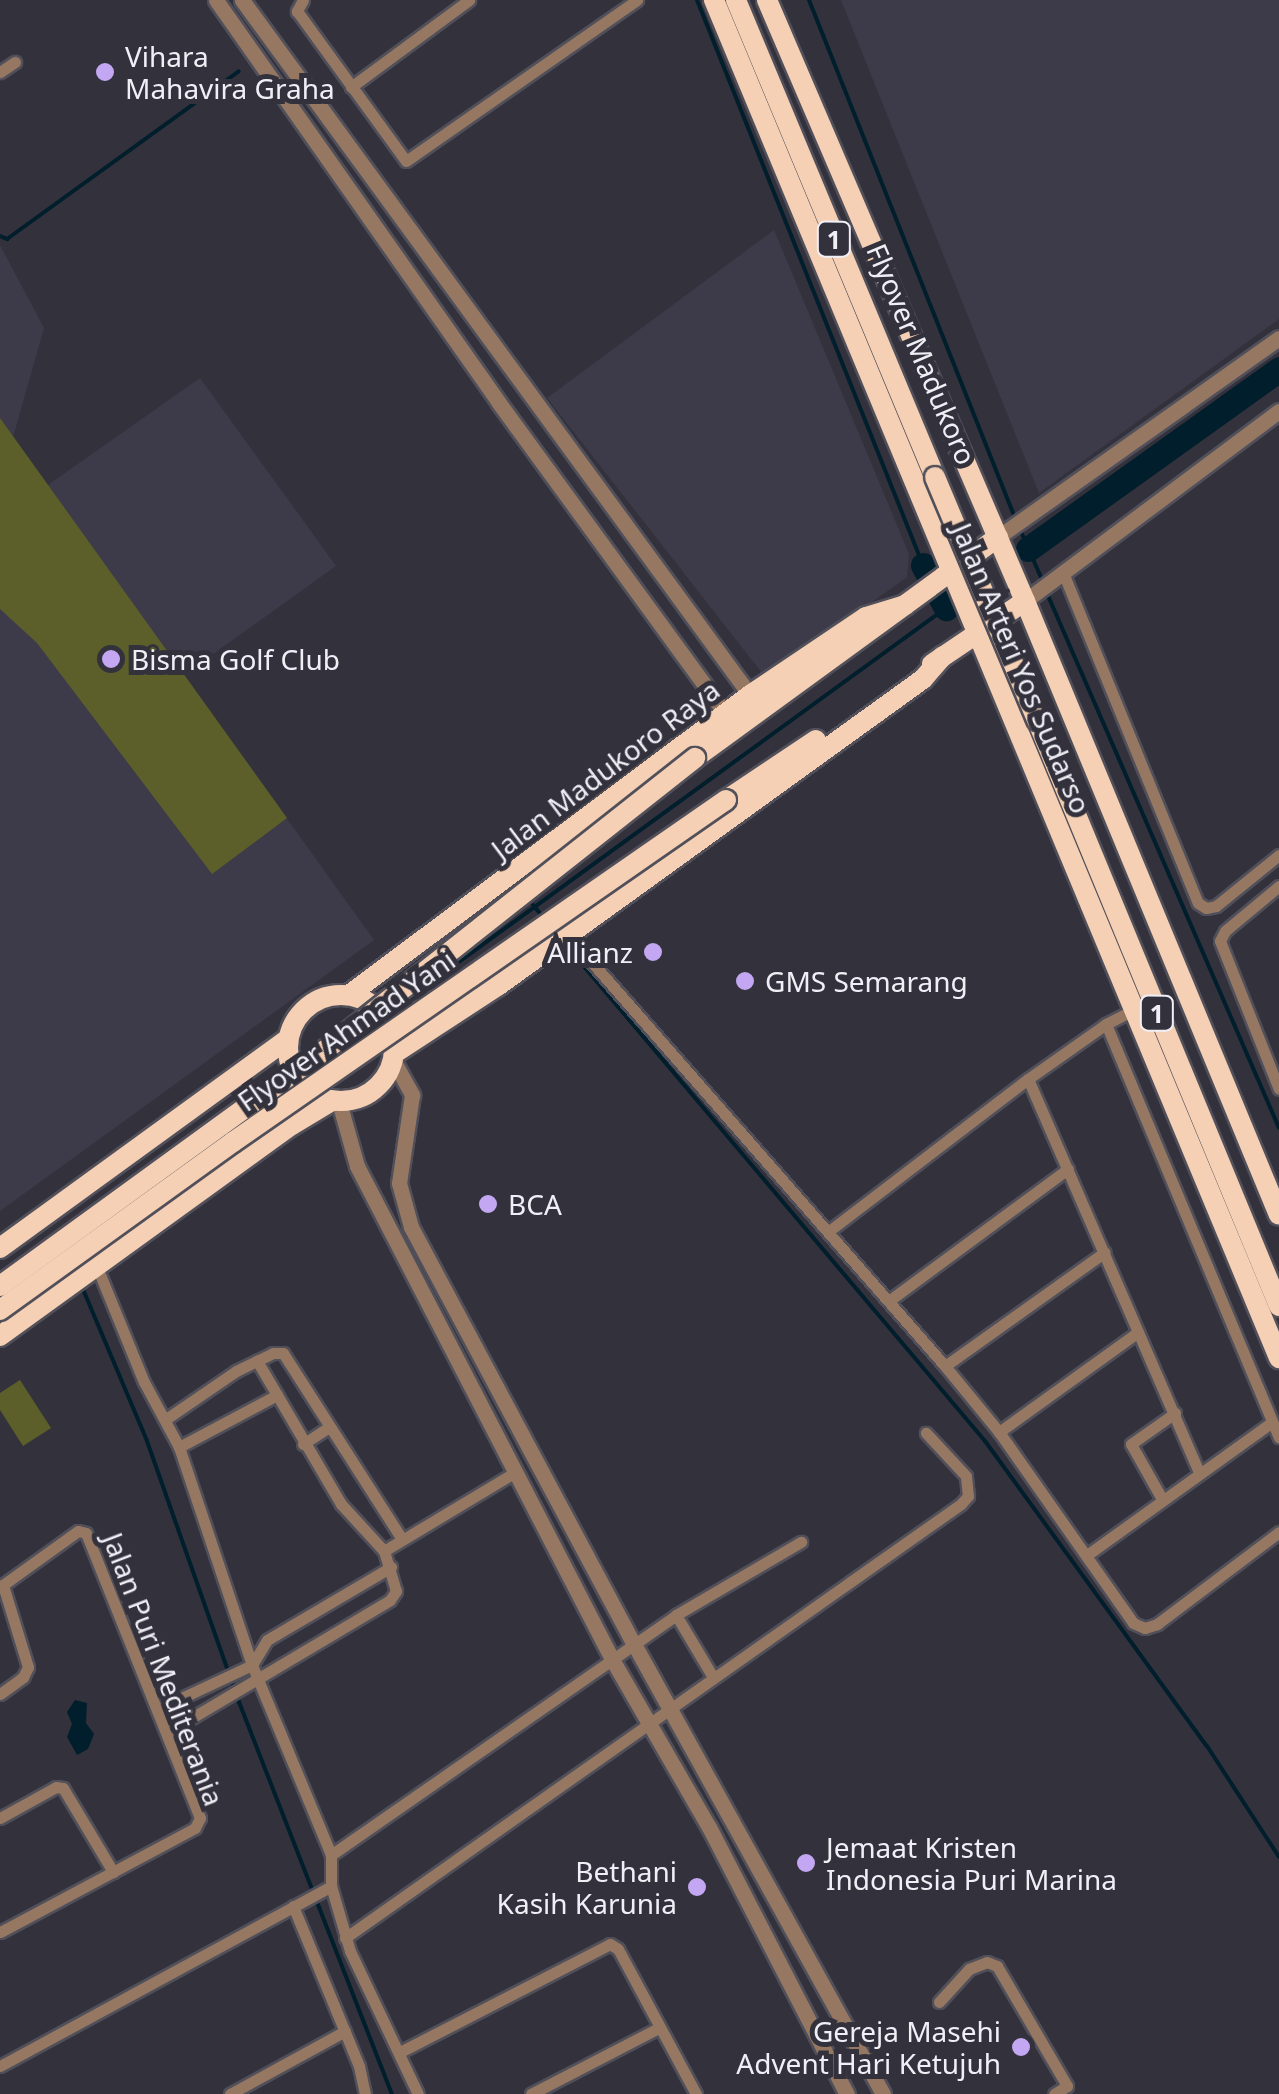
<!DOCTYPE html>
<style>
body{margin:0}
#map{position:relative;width:1279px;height:2094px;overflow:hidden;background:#33323c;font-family:"Noto Sans",sans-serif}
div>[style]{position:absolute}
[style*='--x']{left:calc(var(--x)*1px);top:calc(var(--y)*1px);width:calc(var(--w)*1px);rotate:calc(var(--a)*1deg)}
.built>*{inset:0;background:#3d3a4a}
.green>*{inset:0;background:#5c5f29}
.water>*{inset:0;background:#011e2c}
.stream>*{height:4px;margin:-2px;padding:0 2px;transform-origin:2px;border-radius:2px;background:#011e2c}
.river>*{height:25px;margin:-12.5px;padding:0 12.5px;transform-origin:12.5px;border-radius:12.5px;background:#011e2c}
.roads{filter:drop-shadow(2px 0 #51505a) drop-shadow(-2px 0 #51505a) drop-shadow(0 2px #51505a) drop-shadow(0 -2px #51505a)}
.minor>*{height:11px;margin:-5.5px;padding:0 5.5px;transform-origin:5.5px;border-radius:5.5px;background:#967862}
.tertiary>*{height:15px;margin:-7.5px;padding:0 7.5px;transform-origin:7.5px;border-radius:7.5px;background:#967862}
.trunk>*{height:20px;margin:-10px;padding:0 10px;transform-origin:10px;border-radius:10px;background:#f6d0b4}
.trunk>.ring{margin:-10px;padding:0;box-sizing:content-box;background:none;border:20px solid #f6d0b4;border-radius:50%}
.bridges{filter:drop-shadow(2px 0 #51505a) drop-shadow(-2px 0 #51505a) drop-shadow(0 2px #51505a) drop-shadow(0 -2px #51505a)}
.trunk-bridge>*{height:20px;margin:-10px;padding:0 10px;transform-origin:10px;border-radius:10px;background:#f6d0b4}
.dots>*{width:28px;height:28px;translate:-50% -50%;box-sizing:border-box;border:5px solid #33323c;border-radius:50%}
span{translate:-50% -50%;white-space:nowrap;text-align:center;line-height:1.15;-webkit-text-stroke:10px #33323c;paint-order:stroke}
.shield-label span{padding:2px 8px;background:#33323c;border:2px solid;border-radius:8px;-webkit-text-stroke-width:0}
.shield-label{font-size:25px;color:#f1eff6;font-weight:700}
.poi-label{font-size:28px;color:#f1eff6}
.left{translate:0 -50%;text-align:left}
.right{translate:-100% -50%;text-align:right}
.street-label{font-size:28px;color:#f1eff6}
</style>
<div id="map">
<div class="built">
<div style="clip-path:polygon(841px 0,1279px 0,1279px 319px,1039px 493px)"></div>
<div style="clip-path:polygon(774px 230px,909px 554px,907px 577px,766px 678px,547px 398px)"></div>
<div style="clip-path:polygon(0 245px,44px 328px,13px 437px,48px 485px,200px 378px,336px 566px,184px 675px,374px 940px,0 1211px)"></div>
</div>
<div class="green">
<div style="clip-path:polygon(0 418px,287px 818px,212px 874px,37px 643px,0 609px)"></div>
<div style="clip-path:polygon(20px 1380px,51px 1428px,23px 1446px,0 1410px,0 1393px)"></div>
</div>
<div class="water">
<div style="clip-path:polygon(75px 1700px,87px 1703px,86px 1723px,94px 1734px,88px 1749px,77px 1755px,67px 1737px,72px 1724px,67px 1712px)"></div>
</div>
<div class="stream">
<div style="--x:697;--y:0;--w:609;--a:68.2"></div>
<div style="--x:809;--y:0;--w:557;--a:68.31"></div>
<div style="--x:0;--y:236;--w:8;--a:23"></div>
<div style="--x:7;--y:239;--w:286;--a:-35.9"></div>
<div style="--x:1019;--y:527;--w:60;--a:66.4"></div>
<div style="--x:1046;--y:591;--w:585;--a:66.54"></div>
<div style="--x:533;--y:905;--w:16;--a:50"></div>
<div style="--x:565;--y:944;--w:651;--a:49.8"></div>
<div style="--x:985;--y:1441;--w:377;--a:54"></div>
<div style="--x:1207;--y:1746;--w:132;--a:57"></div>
<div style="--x:383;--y:1017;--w:696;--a:-36"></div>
<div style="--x:82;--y:1287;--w:167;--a:67.1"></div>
<div style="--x:147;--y:1441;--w:277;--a:70.6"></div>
<div style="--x:239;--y:1702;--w:421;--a:68.7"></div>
</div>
<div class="river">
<div style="--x:1028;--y:549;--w:309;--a:-35.6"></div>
<div style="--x:923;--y:565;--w:49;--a:61.9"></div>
</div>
<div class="roads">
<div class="minor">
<div style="--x:303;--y:0;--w:13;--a:119"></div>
<div style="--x:297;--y:11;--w:185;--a:54"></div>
<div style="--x:406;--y:161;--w:282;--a:-34.9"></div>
<div style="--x:0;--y:72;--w:18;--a:-34"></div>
<div style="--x:351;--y:87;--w:147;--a:-36.4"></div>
<div style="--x:1064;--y:575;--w:354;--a:67.8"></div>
<div style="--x:1198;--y:903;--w:9;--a:32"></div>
<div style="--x:1206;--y:908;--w:10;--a:-11"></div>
<div style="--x:1216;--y:906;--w:81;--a:-39"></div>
<div style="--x:1279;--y:886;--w:70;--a:140.2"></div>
<div style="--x:1225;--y:931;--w:11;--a:117"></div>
<div style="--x:1220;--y:941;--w:159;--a:68.3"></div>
<div style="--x:568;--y:935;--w:573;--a:48.82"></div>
<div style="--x:945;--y:1366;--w:85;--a:50.7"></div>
<div style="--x:999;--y:1432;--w:233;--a:54.9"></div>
<div style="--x:1133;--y:1623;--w:13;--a:23"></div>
<div style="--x:1145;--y:1628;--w:13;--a:-18"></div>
<div style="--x:1157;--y:1624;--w:153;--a:-37"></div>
<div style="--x:1106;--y:1024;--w:448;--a:67.3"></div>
<div style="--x:1028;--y:1079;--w:429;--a:66.5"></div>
<div style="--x:829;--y:1231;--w:250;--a:-37.4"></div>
<div style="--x:1028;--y:1079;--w:95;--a:-35.2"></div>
<div style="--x:1106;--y:1024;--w:31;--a:-27"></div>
<div style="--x:97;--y:1267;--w:124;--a:67.8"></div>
<div style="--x:144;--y:1382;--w:74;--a:61.7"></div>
<div style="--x:179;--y:1447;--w:230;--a:71.5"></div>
<div style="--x:252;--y:1665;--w:206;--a:67.4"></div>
<div style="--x:331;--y:1855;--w:31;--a:90"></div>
<div style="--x:331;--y:1886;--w:68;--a:73.7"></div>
<div style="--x:350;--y:1951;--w:158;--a:64.6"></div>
<div style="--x:890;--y:1300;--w:221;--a:-36.4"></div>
<div style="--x:945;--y:1366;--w:196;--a:-35.5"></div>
<div style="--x:166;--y:1419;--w:85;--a:-34.4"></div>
<div style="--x:236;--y:1371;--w:41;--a:-25.9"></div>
<div style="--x:273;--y:1353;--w:10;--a:0"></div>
<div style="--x:283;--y:1353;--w:221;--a:57.4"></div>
<div style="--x:999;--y:1432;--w:171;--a:-35.7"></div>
<div style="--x:303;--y:1444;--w:31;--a:-33"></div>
<div style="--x:179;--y:1447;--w:111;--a:-28"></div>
<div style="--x:1162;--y:1499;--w:63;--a:-119.4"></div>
<div style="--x:1131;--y:1444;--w:54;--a:-35.2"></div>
<div style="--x:384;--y:1551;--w:152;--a:-31"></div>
<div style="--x:1087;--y:1555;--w:228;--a:-35.7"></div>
<div style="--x:0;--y:1587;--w:96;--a:-35.7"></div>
<div style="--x:78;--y:1531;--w:8;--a:14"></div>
<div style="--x:86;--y:1533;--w:307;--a:68.2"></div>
<div style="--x:200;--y:1818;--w:11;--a:117"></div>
<div style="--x:195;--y:1828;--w:221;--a:151.9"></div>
<div style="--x:676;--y:1615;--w:72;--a:59.2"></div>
<div style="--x:0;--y:1694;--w:29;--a:-36"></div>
<div style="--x:23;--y:1677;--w:11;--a:-63"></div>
<div style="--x:28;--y:1667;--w:86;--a:-107"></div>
<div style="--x:158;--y:1709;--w:104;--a:-25.1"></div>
<div style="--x:252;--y:1665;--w:29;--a:-59"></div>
<div style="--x:267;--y:1640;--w:144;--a:-30.5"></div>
<div style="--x:168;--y:1732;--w:258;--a:-30.7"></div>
<div style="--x:390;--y:1600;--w:11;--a:-56"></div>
<div style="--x:396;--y:1591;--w:42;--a:-106.7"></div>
<div style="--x:384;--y:1551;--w:64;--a:-132.5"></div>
<div style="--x:341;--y:1504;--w:166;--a:-120.4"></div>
<div style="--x:0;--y:1818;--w:64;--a:-29"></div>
<div style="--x:56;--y:1787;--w:7;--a:8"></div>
<div style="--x:63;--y:1788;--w:98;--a:59.2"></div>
<div style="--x:331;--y:1855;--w:420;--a:-34.8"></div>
<div style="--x:676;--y:1615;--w:145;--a:-30.3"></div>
<div style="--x:293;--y:1906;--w:173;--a:67.6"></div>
<div style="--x:359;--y:2066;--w:29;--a:78"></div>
<div style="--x:345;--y:1938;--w:754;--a:-35.17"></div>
<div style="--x:961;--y:1504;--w:11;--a:-49"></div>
<div style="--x:968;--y:1496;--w:20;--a:-96"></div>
<div style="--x:966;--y:1476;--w:59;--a:-132.9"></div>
<div style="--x:939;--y:2002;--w:45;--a:-47.7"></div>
<div style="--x:969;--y:1969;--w:19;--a:-21"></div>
<div style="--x:987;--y:1962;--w:11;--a:22"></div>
<div style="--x:997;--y:1966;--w:139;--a:59.7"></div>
<div style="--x:1067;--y:2086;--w:15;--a:148"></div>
<div style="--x:400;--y:2052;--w:236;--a:-27.2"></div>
<div style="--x:610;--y:1944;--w:9;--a:32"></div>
<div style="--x:618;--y:1949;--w:165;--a:61.7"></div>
<div style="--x:0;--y:2066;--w:377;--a:-28.5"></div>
<div style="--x:230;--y:2094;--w:131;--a:-28.7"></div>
<div style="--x:531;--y:2094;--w:145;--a:-27.4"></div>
</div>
<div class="tertiary">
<div style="--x:216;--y:0;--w:492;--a:54.9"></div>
<div style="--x:499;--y:403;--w:384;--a:53.9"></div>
<div style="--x:242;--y:0;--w:861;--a:53.84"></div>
<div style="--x:998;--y:537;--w:344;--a:-35.3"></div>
<div style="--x:1025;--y:601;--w:317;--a:-36.8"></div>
<div style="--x:394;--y:1062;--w:38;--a:61"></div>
<div style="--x:412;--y:1095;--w:89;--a:98.4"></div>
<div style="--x:399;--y:1183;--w:46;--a:74.7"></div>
<div style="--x:411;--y:1227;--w:475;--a:61.9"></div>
<div style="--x:635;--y:1646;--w:512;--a:61.03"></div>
<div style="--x:339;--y:1102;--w:66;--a:74.3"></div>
<div style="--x:357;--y:1166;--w:557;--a:62.65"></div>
<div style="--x:613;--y:1661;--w:192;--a:60"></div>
<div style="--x:709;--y:1827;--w:301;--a:62.7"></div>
</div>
<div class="trunk">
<div style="--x:714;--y:0;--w:1471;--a:67.41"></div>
<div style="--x:736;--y:0;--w:517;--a:67.35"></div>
<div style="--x:767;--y:0;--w:654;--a:66.77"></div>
<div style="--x:1025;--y:601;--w:664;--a:67.53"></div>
<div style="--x:932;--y:664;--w:112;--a:-34.1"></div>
<div style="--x:1037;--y:720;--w:634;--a:67.56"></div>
<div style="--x:695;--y:758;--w:375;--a:-36.1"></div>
<div style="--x:726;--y:800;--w:108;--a:-33.7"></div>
<div class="ring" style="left:288px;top:995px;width:86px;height:86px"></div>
<div style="--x:349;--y:995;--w:501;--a:-36.8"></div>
<div style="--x:750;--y:695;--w:140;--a:-33.9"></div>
<div style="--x:866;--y:617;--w:41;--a:-17.1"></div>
<div style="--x:395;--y:1053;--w:124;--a:-33.2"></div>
<div style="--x:499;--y:985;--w:523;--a:-35.82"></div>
<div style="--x:923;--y:679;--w:30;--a:-49"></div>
<div style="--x:0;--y:1248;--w:356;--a:-36"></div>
<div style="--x:0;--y:1336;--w:360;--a:-35.9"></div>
<div style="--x:292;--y:1125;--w:47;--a:-31"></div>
</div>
</div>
<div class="bridges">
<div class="trunk-bridge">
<div style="--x:935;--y:477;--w:264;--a:67.2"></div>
<div style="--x:0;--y:1286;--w:400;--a:-36"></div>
<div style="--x:324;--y:1051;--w:473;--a:-38.3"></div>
<div style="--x:0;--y:1310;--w:287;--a:-35.8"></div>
<div style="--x:233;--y:1142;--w:600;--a:-34.75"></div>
</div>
</div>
<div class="dots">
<div style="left:105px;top:72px;background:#c3a7f2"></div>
<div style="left:111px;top:659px;background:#c3a7f2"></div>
<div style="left:653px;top:952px;background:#c3a7f2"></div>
<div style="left:745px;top:981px;background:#c3a7f2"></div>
<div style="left:488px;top:1204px;background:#c3a7f2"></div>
<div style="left:806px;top:1863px;background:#c3a7f2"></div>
<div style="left:697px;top:1887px;background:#c3a7f2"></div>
<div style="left:1021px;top:2047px;background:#c3a7f2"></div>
</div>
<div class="shield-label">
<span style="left:834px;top:239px">1</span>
<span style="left:1157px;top:1013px">1</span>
</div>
<div class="poi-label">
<span class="left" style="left:125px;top:72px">Vihara<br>Mahavira Graha</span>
<span class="left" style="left:131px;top:659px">Bisma Golf Club</span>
<span class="right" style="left:633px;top:952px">Allianz</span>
<span class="left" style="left:765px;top:981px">GMS Semarang</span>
<span class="left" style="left:508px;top:1204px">BCA</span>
<span class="left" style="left:826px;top:1863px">Jemaat Kristen<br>Indonesia Puri Marina</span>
<span class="right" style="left:677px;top:1887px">Bethani<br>Kasih Karunia</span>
<span class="right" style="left:1001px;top:2047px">Gereja Masehi<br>Advent Hari Ketujuh</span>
</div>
<div class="street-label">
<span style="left:922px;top:354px;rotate:67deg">Flyover Madukoro</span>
<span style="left:1022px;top:668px;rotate:67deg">Jalan Arteri Yos Sudarso</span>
<span style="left:605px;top:769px;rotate:-37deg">Jalan Madukoro Raya</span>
<span style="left:346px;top:1030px;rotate:-35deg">Flyover Ahmad Yani</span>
<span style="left:164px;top:1669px;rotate:69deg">Jalan Puri Mediterania</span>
</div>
</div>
